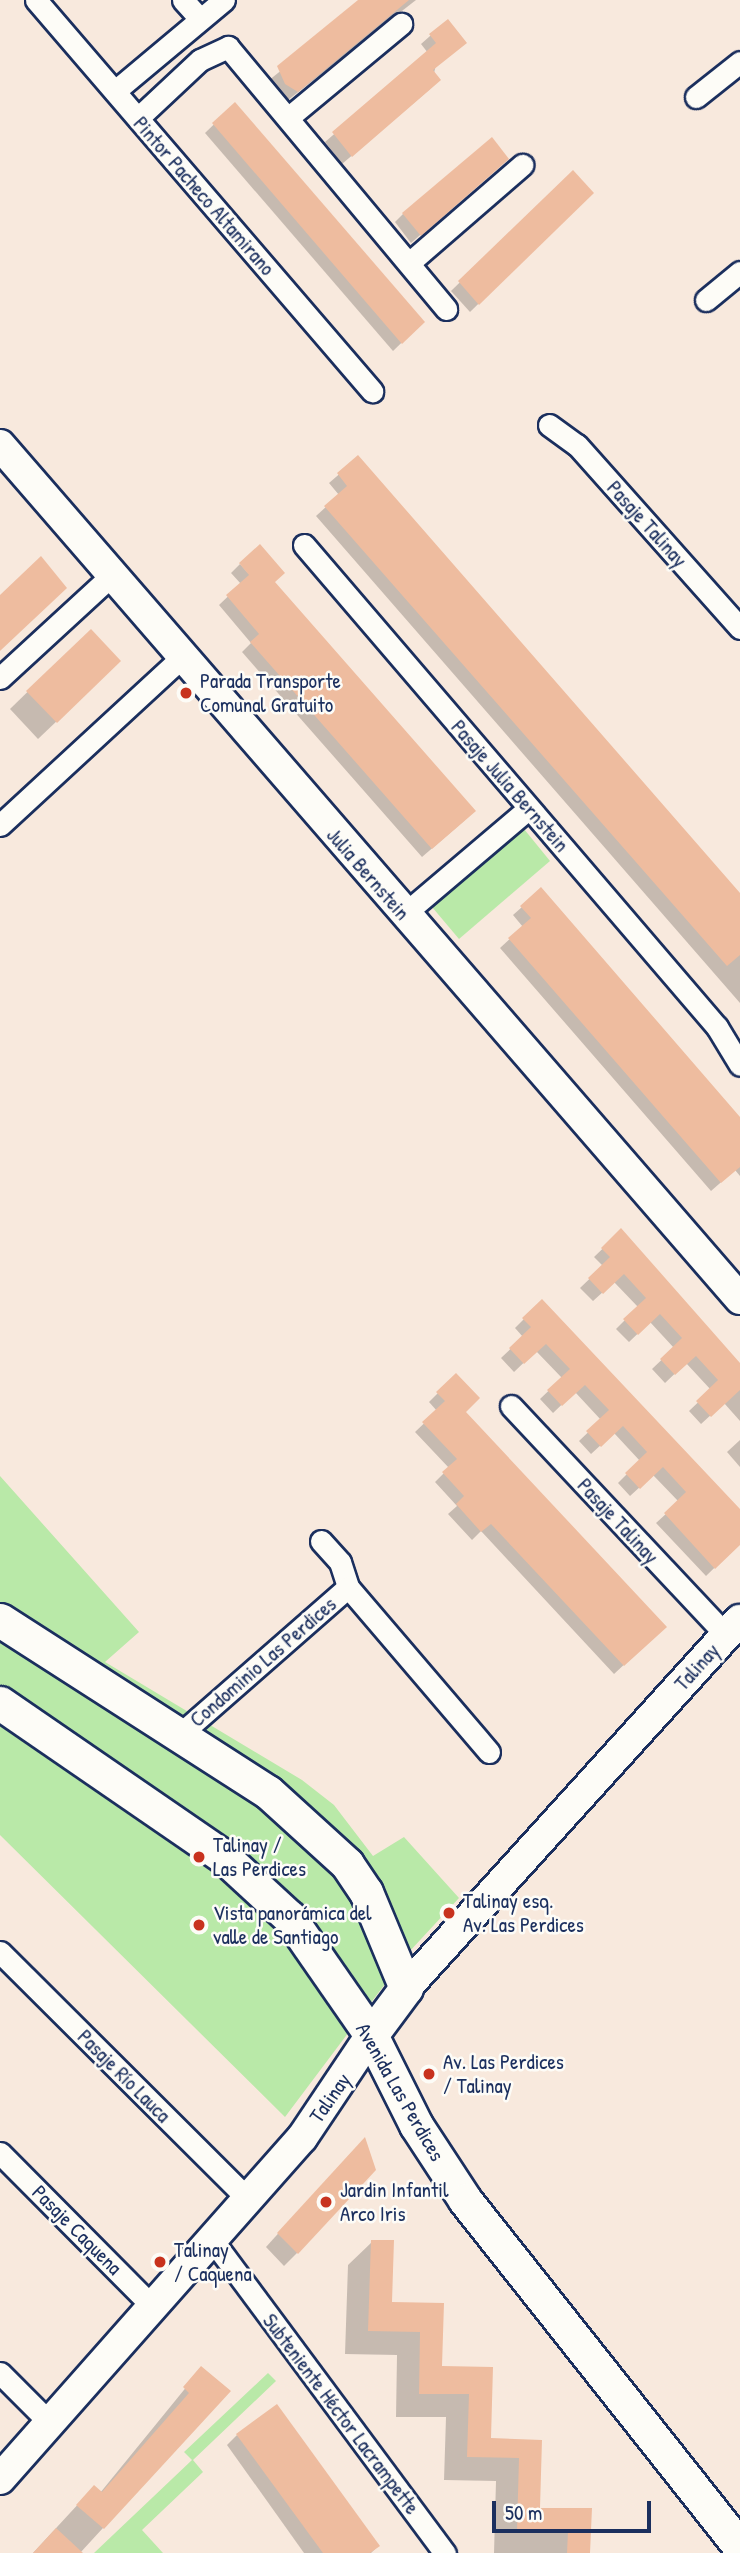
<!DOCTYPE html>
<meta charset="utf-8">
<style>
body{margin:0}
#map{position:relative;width:740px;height:2553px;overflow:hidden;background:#f8e9dd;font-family:"Patrick Hand",sans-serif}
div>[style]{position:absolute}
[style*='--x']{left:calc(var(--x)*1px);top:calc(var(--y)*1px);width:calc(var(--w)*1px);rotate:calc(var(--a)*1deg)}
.green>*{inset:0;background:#b9e9a8}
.shadow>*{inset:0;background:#0003}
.building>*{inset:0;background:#eebc9f}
.roads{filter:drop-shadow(2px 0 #1b2f5e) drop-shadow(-2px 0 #1b2f5e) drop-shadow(0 2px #1b2f5e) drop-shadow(0 -2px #1b2f5e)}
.street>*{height:21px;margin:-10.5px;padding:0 10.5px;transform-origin:10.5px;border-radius:10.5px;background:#fdfcf7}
.secondary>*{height:30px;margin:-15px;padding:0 15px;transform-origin:15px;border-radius:15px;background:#fdfcf7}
.primary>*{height:33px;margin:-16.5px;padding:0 16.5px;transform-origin:16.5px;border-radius:16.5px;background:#fdfcf7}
.dots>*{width:19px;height:19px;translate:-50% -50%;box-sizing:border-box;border:4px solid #fdfcf7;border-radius:50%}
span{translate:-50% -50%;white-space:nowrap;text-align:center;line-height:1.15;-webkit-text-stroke:5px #fdfcf7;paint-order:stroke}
.street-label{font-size:21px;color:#1b2f5e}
.poi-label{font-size:21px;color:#1b2f5e}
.left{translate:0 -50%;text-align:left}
.scale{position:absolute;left:492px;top:2501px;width:159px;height:32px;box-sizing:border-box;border:4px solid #1b2f5e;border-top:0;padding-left:9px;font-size:21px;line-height:24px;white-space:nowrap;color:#1b2f5e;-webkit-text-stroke:5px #fdfcf7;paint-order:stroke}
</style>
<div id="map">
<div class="green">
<div style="clip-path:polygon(524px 829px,550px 861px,459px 939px,432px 907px)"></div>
<div style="clip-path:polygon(0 1476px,139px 1632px,105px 1662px,302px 1780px,334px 1805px,373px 1856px,404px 1837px,459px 1898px,409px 1952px,285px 2117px,0 1835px)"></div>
<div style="clip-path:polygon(268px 2373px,276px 2381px,193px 2460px,203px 2472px,142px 2530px,163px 2553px,94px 2553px,192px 2460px,184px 2452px)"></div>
</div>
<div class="shadow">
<div style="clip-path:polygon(369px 0,416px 0,288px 100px,268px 81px)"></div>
<div style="clip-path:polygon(447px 21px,430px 89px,342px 164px,325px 142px,428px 53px,421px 44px)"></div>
<div style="clip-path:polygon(235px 104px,423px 322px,393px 351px,205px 133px)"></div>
<div style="clip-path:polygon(498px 167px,411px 243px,395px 222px,403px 214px)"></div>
<div style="clip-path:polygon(573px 172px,592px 193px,470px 312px,451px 291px)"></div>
<div style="clip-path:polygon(358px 458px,740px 898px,740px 1003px,316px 516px,339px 495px,329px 483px)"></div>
<div style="clip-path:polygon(240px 564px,465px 820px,422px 857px,242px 652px,251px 643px,219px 605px,241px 584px,231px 573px)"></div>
<div style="clip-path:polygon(90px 631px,102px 678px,38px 739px,10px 709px)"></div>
<div style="clip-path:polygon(522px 907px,740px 1119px,740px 1176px,735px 1170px,711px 1191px,500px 948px,523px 927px,513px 915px)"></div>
<div style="clip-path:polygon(621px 1231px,740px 1365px,740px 1421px,724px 1403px,701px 1424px,689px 1411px,711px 1390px,686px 1363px,665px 1383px,652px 1369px,674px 1348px,650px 1322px,629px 1342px,616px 1329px,638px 1307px,614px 1282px,593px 1301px,580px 1288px,603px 1266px,594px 1257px)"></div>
<div style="clip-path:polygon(542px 1301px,740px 1512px,740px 1543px,706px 1576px,656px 1523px,679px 1502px,653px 1475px,630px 1496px,618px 1483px,640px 1461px,614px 1433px,591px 1454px,579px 1441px,601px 1420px,575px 1392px,553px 1413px,540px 1399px,562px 1378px,536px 1351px,514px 1372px,501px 1358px,523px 1337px,515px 1328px)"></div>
<div style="clip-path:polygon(456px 1375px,463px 1412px,656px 1635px,614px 1674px,481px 1531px,472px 1540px,448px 1514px,457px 1506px,435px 1482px,449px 1468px,415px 1432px,437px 1411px,429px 1402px)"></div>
<div style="clip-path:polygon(740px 1440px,740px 1467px,727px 1452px)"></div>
<div style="clip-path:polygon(352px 2152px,297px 2253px,284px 2266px,266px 2247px)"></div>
<div style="clip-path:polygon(372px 2242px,390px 2303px,442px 2305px,441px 2368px,491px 2369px,489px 2440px,541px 2442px,539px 2509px,590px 2510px,589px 2553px,494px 2553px,496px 2481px,444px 2480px,446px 2417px,396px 2417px,397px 2355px,345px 2354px,348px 2265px)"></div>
<div style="clip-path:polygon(201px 2369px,228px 2392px,80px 2553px,33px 2553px,94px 2487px,100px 2493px)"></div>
<div style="clip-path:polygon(237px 2435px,378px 2546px,371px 2553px,304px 2553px,227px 2445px)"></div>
</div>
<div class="building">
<div style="clip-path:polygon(358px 0,409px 0,298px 92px,285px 84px,277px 66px)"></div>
<div style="clip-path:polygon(448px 19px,467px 43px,433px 70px,441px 80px,352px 157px,332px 132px,436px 43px,429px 34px)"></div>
<div style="clip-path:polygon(235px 102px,425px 322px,402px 344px,212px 123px)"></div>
<div style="clip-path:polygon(492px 137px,509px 159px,421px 236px,402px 213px)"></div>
<div style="clip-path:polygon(573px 170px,594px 193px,479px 305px,458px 281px)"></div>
<div style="clip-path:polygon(358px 455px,740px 893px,740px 955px,727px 966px,324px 506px,347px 486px,337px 473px)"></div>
<div style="clip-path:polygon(260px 544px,285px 573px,275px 582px,476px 811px,432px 849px,250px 642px,259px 634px,226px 595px,249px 575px,239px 563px)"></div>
<div style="clip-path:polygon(41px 556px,67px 588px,0 651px,0 595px)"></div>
<div style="clip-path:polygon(91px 629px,121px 661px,57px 723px,26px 691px)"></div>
<div style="clip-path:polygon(541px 887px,740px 1117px,740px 1167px,721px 1183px,508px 938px,531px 918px,520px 906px)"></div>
<div style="clip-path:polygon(621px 1228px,740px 1363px,740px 1390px,711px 1417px,696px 1401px,718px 1380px,696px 1356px,675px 1375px,660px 1359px,682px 1338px,660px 1314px,638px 1335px,623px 1319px,646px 1298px,624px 1274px,603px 1294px,588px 1278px,610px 1257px,601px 1248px)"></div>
<div style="clip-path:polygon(542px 1299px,740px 1509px,740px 1545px,715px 1569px,664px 1513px,686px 1492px,663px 1467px,640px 1489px,625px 1473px,647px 1452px,623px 1426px,601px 1447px,586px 1431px,609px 1410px,585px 1385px,562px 1406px,547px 1390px,570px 1369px,546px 1344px,524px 1364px,509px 1348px,531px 1327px,522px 1318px)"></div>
<div style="clip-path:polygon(456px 1373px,480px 1398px,466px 1412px,667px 1627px,624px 1666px,491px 1524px,481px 1532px,456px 1504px,464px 1496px,442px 1472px,457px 1459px,422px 1422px,445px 1401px,436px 1392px)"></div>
<div style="clip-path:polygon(365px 2137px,376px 2170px,298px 2254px,277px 2233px)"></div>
<div style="clip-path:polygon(371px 2240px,394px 2240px,392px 2302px,444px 2303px,442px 2366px,493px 2367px,491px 2438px,542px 2440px,540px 2508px,592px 2508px,590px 2553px,567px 2553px,568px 2531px,517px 2530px,519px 2458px,467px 2457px,469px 2394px,419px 2394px,420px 2332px,368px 2331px)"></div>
<div style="clip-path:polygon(201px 2366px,231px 2391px,104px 2529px,76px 2505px,94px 2485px,102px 2492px,189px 2393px,183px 2387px)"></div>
<div style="clip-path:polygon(277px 2404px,380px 2546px,370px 2553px,323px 2553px,236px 2434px)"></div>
<div style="clip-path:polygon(56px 2528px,83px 2553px,33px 2553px)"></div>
</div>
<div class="roads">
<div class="street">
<div style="--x:36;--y:0;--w:516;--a:49.33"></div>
<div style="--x:183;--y:0;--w:25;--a:48"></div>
<div style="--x:115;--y:91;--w:142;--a:-39.9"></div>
<div style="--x:696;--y:97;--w:56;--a:-38.5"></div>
<div style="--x:289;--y:117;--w:146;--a:-39.7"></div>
<div style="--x:138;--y:118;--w:85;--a:-43.1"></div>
<div style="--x:200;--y:60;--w:31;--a:-25"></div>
<div style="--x:228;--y:47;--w:341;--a:50.2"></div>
<div style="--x:409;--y:263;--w:150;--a:-40.9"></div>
<div style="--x:706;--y:300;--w:44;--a:-39.5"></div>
<div style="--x:549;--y:425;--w:34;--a:36"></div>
<div style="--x:577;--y:445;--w:245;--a:48.3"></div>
<div style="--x:304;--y:545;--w:635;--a:49.41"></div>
<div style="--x:717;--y:1027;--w:44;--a:58.8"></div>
<div style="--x:0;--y:678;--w:151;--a:-42.6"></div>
<div style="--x:0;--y:825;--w:246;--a:-42.7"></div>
<div style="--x:403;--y:915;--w:165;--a:-40.3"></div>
<div style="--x:511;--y:1406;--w:314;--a:46.8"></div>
<div style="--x:321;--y:1541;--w:28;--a:48"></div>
<div style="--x:340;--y:1562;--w:26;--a:72"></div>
<div style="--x:348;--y:1587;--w:217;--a:49.5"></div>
<div style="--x:178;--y:1736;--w:226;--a:-41.2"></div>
<div style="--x:0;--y:1952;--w:350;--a:44.9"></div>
<div style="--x:0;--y:2153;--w:218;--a:45.2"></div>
<div style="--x:213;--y:2241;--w:389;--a:53.4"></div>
<div style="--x:0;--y:2373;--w:71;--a:45"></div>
</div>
<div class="secondary">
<div style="--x:0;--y:445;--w:1130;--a:49.09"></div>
<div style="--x:406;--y:1988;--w:497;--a:-47.8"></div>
<div style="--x:0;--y:2479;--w:456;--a:-48.5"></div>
<div style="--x:302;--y:2138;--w:124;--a:-56.2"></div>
</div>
<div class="primary">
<div style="--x:0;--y:1620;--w:318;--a:32.7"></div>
<div style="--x:268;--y:1792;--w:107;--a:42.3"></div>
<div style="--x:347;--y:1864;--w:34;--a:56"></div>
<div style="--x:366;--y:1892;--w:104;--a:67.4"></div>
<div style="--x:406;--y:1988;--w:59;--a:126.7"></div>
<div style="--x:0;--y:1703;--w:272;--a:34.5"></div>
<div style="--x:224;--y:1857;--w:88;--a:42.7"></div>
<div style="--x:289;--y:1917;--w:144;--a:55.2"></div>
<div style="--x:371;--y:2035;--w:101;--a:63.4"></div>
<div style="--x:416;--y:2125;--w:90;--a:56.8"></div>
<div style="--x:465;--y:2200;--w:443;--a:51.6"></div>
</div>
</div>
<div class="dots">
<div style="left:186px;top:693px;background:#c8321e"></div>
<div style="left:199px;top:1857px;background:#c8321e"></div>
<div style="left:449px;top:1913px;background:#c8321e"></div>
<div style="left:199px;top:1925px;background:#c8321e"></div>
<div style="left:429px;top:2074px;background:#c8321e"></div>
<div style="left:326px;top:2202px;background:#c8321e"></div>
<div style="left:160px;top:2262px;background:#c8321e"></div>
</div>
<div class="street-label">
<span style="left:204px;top:196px;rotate:49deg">Pintor Pacheco Altamirano</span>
<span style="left:647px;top:524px;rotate:48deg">Pasaje Talinay</span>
<span style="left:510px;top:786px;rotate:49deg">Pasaje Julia Bernstein</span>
<span style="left:368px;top:874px;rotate:49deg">Julia Bernstein</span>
<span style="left:618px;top:1521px;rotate:47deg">Pasaje Talinay</span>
<span style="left:263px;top:1662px;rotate:-41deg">Condominio Las Perdices</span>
<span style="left:697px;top:1667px;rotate:-48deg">Talinay</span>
<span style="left:124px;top:2076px;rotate:45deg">Pasaje Río Lauca</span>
<span style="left:400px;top:2092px;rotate:60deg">Avenida Las Perdices</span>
<span style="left:330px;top:2098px;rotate:-55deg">Talinay</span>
<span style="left:77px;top:2230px;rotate:45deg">Pasaje Caquena</span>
<span style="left:341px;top:2414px;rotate:53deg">Subteniente Héctor Lacrampette</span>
</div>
<div class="poi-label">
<span class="left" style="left:200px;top:693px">Parada Transporte<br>Comunal Gratuito</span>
<span class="left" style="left:213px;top:1857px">Talinay /<br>Las Perdices</span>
<span class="left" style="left:463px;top:1913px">Talinay esq.<br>Av. Las Perdices</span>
<span class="left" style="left:213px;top:1925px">Vista panorámica del<br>valle de Santiago</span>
<span class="left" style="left:443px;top:2074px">Av. Las Perdices<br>/ Talinay</span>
<span class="left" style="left:340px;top:2202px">Jardin Infantil<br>Arco Iris</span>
<span class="left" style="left:174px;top:2262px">Talinay<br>/ Caquena</span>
</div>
<div class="scale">50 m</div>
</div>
